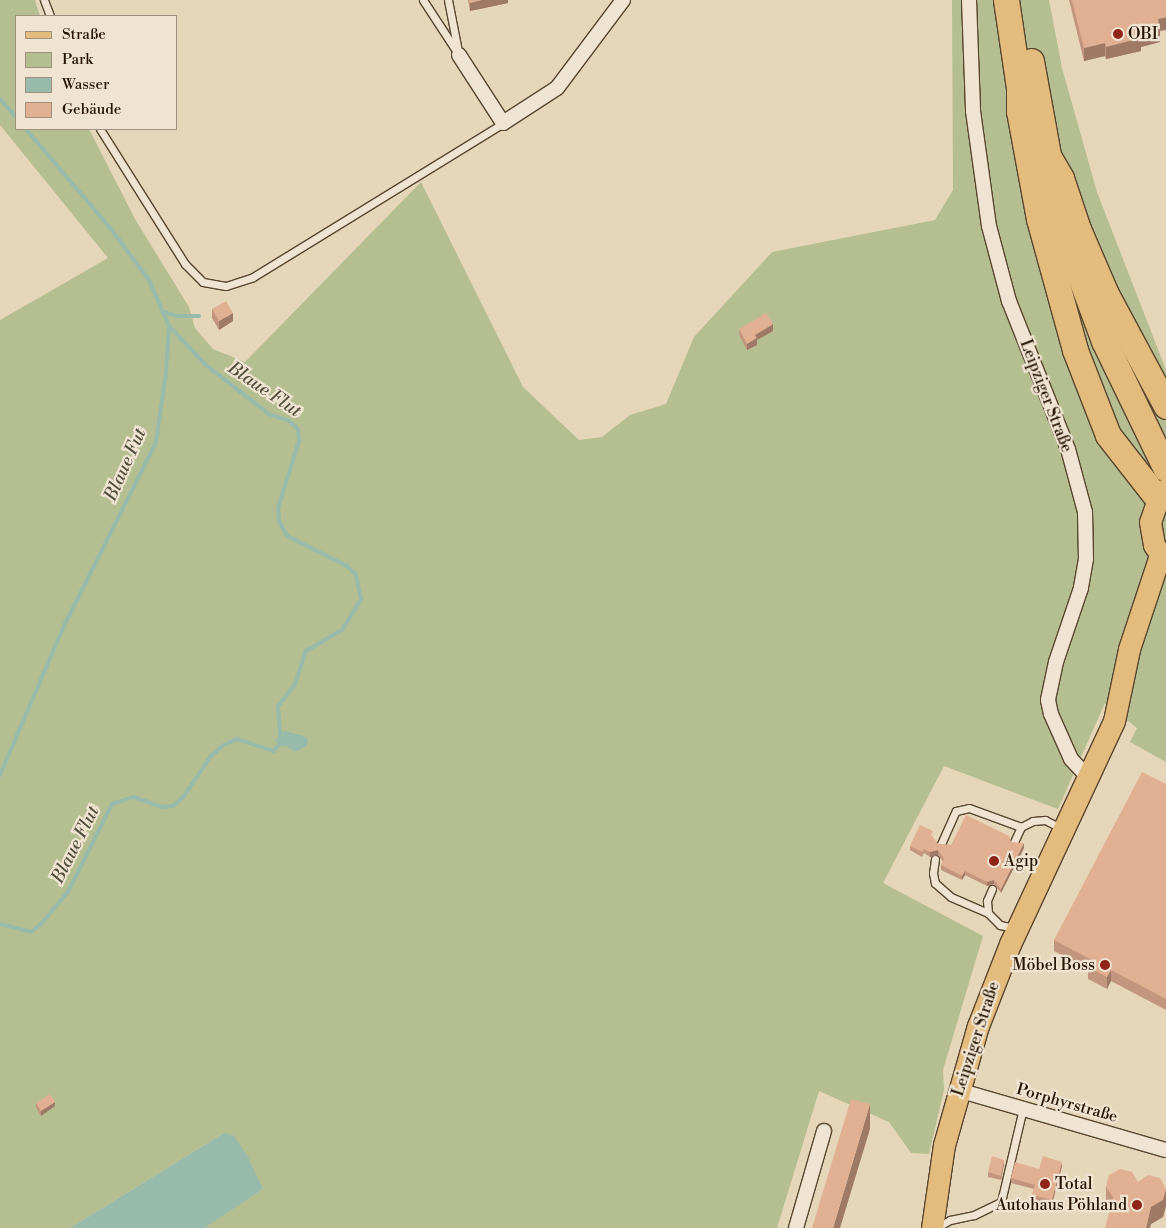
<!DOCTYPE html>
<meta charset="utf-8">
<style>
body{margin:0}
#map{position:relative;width:1166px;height:1228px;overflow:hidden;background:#e6d6b9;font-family:"Libre Bodoni",serif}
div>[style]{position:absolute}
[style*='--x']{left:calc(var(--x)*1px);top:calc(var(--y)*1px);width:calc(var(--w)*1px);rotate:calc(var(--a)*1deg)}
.green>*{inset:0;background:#b4be90}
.water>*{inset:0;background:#97baaa}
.stream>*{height:4px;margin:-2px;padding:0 2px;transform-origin:2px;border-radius:2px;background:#97baaa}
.roads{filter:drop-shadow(1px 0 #58452e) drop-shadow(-1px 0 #58452e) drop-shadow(0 1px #58452e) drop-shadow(0 -1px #58452e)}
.lane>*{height:7px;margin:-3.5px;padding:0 3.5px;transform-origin:3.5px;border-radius:3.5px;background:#efe4d2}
.street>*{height:14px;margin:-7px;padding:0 7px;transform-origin:7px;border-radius:7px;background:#efe4d2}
.primary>*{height:21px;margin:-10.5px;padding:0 10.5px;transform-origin:10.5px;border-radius:10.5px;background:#e3bb7c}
.highway>*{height:25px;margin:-12.5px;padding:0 12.5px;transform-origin:12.5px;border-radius:12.5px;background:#e3bb7c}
.wall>*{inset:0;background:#c2967e}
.shaded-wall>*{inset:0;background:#9e7a66}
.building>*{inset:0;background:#e1af92}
.dots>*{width:14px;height:14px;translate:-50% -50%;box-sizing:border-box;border:2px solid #efe4d2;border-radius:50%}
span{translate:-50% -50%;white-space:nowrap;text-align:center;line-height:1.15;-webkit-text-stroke:4.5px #efe4d2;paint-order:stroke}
.poi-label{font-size:16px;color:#281500}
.left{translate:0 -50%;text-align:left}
.right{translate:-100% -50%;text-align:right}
.street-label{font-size:16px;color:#281500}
.water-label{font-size:18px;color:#4f4f3c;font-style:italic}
.legend{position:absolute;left:15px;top:15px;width:162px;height:115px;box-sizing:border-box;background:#efe4d2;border:1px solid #9f917e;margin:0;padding:6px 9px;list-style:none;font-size:15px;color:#281500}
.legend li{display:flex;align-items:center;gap:10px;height:25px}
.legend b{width:25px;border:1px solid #9f917e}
</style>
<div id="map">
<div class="green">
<div style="clip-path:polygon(0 0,35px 0,40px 16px,16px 16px,16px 129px,89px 129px,135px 219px,189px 307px,195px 328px,213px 349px,245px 362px,421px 182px,523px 387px,579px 440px,602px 437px,630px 415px,666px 404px,694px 337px,772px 252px,935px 220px,953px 190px,952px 0,1049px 0,1062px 68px,1097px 192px,1166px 370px,1166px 762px,1130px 742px,1137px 728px,1105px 703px,1058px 809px,944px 766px,883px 883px,983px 936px,943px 1070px,944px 1090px,929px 1154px,911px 1153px,889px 1122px,819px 1091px,777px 1228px,203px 1228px,263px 1189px,224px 1133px,70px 1228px,0 1228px,0 320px,108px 258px,0 125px)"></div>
</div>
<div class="water">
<div style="clip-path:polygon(284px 731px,304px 736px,308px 739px,307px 746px,295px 752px,286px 746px,278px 746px,275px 740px)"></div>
<div style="clip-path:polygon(224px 1133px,233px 1135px,247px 1155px,263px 1189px,204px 1228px,70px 1228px)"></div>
</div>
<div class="stream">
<div style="--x:0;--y:99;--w:24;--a:48"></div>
<div style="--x:163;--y:312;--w:16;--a:15"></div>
<div style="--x:178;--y:316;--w:21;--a:0"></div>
<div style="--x:0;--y:775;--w:160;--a:-66.8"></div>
<div style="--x:63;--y:628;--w:208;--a:-63.4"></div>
<div style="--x:156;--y:442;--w:70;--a:-81.8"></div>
<div style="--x:166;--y:373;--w:47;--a:-86.3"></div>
<div style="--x:169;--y:326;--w:50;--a:-113.5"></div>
<div style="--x:149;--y:280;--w:64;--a:-126.7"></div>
<div style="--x:111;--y:229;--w:131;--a:-130.4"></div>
<div style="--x:1;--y:924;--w:31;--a:15"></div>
<div style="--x:31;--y:932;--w:11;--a:-38"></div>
<div style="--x:40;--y:925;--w:43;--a:-49.7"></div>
<div style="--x:68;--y:892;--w:98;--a:-63.4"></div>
<div style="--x:112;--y:804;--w:22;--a:-18"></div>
<div style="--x:133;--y:797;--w:31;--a:19"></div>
<div style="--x:162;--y:807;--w:11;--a:-5"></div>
<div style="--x:173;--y:806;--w:15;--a:-42"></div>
<div style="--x:184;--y:796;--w:48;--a:-56"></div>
<div style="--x:211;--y:756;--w:15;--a:-42"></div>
<div style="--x:222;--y:746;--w:17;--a:-25"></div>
<div style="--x:237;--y:739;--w:38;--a:18"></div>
<div style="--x:273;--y:751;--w:11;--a:-45"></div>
<div style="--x:281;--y:743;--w:37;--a:-95"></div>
<div style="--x:278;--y:706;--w:28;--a:-52"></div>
<div style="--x:295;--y:684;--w:35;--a:-72"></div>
<div style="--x:306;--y:651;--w:42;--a:-30.3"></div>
<div style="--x:342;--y:630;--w:36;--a:-58"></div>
<div style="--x:361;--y:599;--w:25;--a:-102"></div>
<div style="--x:356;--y:575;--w:13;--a:-135"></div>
<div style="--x:347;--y:566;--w:67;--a:-153.4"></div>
<div style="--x:287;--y:536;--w:17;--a:-118"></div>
<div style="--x:279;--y:521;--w:13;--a:-94"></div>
<div style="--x:278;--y:508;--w:70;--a:-72.6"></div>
<div style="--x:299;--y:441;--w:12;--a:-95"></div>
<div style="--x:298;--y:429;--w:12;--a:-138"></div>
<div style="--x:289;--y:421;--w:21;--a:-161"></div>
<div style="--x:269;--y:414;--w:80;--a:-142.1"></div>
<div style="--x:206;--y:365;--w:54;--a:-133.5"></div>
</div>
<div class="roads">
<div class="lane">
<div style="--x:44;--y:0;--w:17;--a:69"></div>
<div style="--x:423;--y:0;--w:66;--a:56.8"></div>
<div style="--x:448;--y:0;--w:52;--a:78.9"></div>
<div style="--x:100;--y:129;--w:160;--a:57.8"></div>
<div style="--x:185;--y:264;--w:25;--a:45"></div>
<div style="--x:203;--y:282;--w:23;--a:10"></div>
<div style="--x:226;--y:286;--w:28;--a:-18"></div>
<div style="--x:253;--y:277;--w:294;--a:-31.6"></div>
<div style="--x:1014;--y:842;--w:17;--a:-65"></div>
<div style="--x:1021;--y:827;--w:13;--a:-27"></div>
<div style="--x:1033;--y:821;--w:12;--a:-5"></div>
<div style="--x:1045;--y:820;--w:18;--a:27"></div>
<div style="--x:941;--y:844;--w:36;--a:-66"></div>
<div style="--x:956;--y:811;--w:13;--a:-13"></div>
<div style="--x:969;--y:808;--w:55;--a:20.1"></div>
<div style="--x:935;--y:859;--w:14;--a:98"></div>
<div style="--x:933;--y:873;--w:10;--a:79"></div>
<div style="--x:935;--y:883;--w:21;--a:41"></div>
<div style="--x:951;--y:897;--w:40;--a:23.4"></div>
<div style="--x:992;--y:889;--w:13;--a:113"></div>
<div style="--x:987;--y:901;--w:12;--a:85"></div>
<div style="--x:988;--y:913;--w:17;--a:45"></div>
<div style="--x:1000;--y:925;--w:15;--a:11"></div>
<div style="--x:936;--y:1228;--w:16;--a:-30"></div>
<div style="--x:950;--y:1220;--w:25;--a:-12"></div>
<div style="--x:974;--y:1215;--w:30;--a:-26"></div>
<div style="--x:1001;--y:1202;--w:97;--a:-76.8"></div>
</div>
<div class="street">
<div style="--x:969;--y:0;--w:111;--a:87.9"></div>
<div style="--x:973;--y:111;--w:116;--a:82.1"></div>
<div style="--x:989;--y:226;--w:78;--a:75.1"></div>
<div style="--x:1009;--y:301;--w:159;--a:68.3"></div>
<div style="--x:1068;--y:449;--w:65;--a:74.9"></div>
<div style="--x:1085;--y:512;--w:47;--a:88.8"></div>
<div style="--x:1086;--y:559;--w:29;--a:100"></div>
<div style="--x:1081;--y:588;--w:78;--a:108.7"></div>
<div style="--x:1056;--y:662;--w:39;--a:102"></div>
<div style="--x:1048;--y:700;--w:14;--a:78"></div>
<div style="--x:1051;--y:714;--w:49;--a:66"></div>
<div style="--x:1071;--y:759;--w:26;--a:47"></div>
<div style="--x:459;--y:55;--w:81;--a:57.1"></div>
<div style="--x:503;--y:123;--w:64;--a:-32.9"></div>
<div style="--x:557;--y:88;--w:110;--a:-53.1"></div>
<div style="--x:958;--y:1090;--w:216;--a:16.1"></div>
<div style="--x:796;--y:1228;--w:101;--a:-73.9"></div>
</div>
<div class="primary">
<div style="--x:1166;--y:489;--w:13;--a:129"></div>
<div style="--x:1158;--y:499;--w:24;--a:109"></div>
<div style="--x:1150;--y:522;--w:23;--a:80"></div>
<div style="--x:1154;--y:545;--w:21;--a:55"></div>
<div style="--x:932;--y:1228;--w:84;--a:-81.8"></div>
<div style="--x:944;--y:1145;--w:124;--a:-74.1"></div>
<div style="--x:978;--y:1026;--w:88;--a:-68.7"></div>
<div style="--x:1010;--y:944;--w:246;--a:-65"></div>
<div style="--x:1114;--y:721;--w:74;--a:-78.2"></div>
<div style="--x:1129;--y:649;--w:99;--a:-71.7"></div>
</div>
<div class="highway">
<div style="--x:1006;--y:0;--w:89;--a:81.6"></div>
<div style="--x:1019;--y:88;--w:23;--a:90"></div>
<div style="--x:1019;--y:111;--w:110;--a:79.5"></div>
<div style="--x:1039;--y:219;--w:136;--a:74.6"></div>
<div style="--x:1075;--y:350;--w:91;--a:68.8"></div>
<div style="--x:1108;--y:435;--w:81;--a:52"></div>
<div style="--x:1031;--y:61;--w:117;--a:79.7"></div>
<div style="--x:1050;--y:159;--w:22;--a:60"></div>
<div style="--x:1061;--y:178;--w:54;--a:71.6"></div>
<div style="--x:1078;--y:229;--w:71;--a:66.7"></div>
<div style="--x:1106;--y:294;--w:127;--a:61.8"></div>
<div style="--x:1043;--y:177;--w:175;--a:69.6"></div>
<div style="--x:1104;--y:341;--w:142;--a:64.2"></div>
</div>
</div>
<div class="wall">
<div style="clip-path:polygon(468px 0,508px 0,508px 3px,470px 11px)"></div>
<div style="clip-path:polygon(1069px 0,1166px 0,1160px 31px,1160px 42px,1141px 47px,1141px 51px,1106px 59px,1105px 56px,1084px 61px)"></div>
<div style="clip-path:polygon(212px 309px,233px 321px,219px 330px,212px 318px)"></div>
<div style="clip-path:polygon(739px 329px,773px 331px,757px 340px,757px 345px,747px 350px,739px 335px)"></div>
<div style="clip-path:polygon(1166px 784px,1166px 1010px,1111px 981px,1107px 989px,1088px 979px,1088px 969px,1054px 951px,1054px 940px)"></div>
<div style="clip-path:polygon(933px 836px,932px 837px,938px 844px,951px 845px,1011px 842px,1024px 848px,1001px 893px,994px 884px,987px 886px,965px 875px,962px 880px,941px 870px,941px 865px,943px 862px,938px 855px,930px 857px,924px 853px,922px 857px,910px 850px,910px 846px)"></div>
<div style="clip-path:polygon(36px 1103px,55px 1106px,41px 1116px,36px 1108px)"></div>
<div style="clip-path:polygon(1004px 1164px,1001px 1180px,988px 1177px,988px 1172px)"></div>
<div style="clip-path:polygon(1062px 1166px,1052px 1204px,1032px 1199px,1032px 1195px,1034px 1189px,1011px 1183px,1011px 1178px,1039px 1169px)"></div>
<div style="clip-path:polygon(1138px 1182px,1166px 1206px,1163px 1217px,1151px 1224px,1110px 1209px,1106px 1204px,1106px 1187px)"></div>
</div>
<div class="shaded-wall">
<div style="clip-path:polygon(482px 0,508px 0,508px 3px,470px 11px,470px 3px)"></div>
<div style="clip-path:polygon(1166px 17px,1166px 30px,1160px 31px,1160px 42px,1141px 47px,1141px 51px,1106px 59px,1106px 47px,1140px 34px,1158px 19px)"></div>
<div style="clip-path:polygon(1105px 43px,1105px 56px,1084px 61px,1084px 48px)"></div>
<div style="clip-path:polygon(233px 313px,233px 321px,219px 330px,219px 321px)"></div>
<div style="clip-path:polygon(773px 324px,773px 331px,757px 340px,757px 345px,747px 350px,747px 344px,755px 335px)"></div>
<div style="clip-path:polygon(1024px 843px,1024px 848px,1001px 893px,1001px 889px)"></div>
<div style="clip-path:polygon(938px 850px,938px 855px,930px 857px,930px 852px)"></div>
<div style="clip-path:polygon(965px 871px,965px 875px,962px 880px,962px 876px)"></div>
<div style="clip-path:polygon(994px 880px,994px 884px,987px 886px,987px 882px)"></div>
<div style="clip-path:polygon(1111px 970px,1111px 981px,1107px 989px,1107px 977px)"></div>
<div style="clip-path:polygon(55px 1102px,55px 1106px,41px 1116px,41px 1111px)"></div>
<div style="clip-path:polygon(870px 1104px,870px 1129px,840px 1228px,833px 1228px)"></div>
<div style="clip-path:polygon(1004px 1160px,1004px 1164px,1001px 1180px,1001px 1176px)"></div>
<div style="clip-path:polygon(1062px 1162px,1062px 1166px,1052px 1204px,1052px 1200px)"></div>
<div style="clip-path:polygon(1166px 1189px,1166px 1206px,1163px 1217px,1151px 1224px,1150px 1228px,1146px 1228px,1151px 1207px)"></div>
</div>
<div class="building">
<div style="clip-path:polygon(469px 0,482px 0,470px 3px)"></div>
<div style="clip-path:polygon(1072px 0,1166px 0,1166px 17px,1158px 19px,1160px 29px,1140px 34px,1141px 38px,1106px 47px,1105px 43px,1084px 48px)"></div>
<div style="clip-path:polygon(226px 301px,233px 313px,219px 321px,212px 309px)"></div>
<div style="clip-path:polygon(766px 313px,773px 324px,755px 335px,757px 338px,747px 344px,739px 329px)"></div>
<div style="clip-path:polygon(1142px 772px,1166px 784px,1166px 999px,1111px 970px,1107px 977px,1088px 967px,1092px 960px,1054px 940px)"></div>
<div style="clip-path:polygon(966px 815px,1009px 836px,1011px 842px,1024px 843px,1001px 889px,994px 880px,987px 882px,965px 871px,962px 876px,941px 865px,944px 859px,938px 850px,930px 852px,924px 849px,922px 852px,910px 846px,920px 825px,933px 831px,931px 835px,938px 844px,951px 845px)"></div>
<div style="clip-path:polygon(50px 1094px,55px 1102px,41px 1111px,36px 1103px)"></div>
<div style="clip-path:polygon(851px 1099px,870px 1104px,833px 1228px,812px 1228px)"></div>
<div style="clip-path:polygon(992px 1156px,1004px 1160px,1001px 1176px,988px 1172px)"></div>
<div style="clip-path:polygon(1043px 1156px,1062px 1162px,1052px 1200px,1032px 1195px,1035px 1185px,1011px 1178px,1015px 1162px,1039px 1169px)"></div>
<div style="clip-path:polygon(1120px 1169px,1132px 1172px,1138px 1182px,1148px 1175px,1160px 1178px,1166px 1189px,1163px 1200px,1151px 1207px,1146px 1228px,1105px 1228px,1113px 1197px,1106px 1187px,1109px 1175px)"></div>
</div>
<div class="dots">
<div style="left:1118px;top:34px;background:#8f2418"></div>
<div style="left:994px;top:861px;background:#8f2418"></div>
<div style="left:1105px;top:965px;background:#8f2418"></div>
<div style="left:1045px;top:1184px;background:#8f2418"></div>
<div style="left:1137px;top:1205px;background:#8f2418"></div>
</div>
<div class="poi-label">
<span class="left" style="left:1128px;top:34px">OBI</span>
<span class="left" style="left:1004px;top:861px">Agip</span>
<span class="right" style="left:1095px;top:965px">Möbel Boss</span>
<span class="left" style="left:1055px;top:1184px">Total</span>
<span class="right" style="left:1127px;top:1205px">Autohaus Pöhland</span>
</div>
<div class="street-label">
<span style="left:1046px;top:396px;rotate:69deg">Leipziger Straße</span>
<span style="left:976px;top:1039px;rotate:-72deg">Leipziger Straße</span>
<span style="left:1067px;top:1103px;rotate:16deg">Porphyrstraße</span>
</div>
<div class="water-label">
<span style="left:264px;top:390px;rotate:34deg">Blaue Flut</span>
<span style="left:126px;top:465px;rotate:-66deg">Blaue Fut</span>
<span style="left:76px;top:845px;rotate:-63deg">Blaue Flut</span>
</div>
<ul class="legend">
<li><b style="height:6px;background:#e3bb7c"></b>Straße</li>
<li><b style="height:14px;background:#b4be90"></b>Park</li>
<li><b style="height:14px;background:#97baaa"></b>Wasser</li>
<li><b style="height:14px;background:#e1af92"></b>Gebäude</li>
</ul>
</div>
